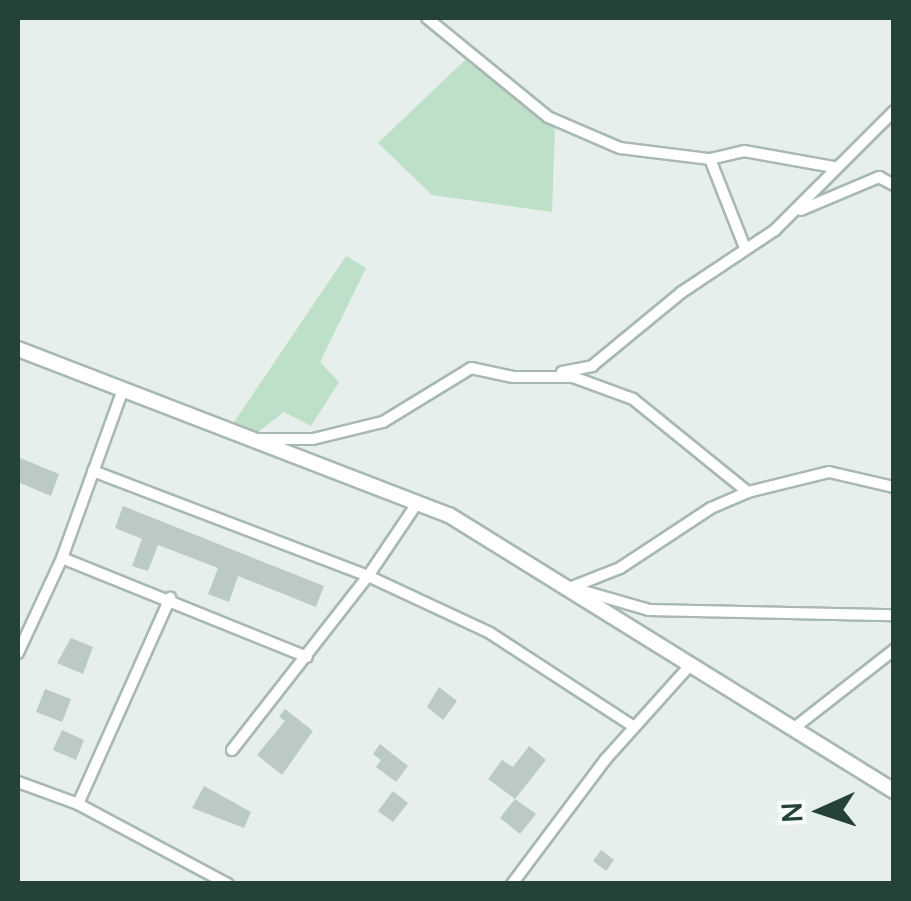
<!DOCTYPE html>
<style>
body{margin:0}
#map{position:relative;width:911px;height:901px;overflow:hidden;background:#e6efeb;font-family:Manrope,sans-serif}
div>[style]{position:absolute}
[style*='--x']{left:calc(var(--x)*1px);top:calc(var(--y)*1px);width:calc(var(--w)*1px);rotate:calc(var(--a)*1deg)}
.green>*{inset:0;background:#bfe0c8}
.building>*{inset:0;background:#bbcac4}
.roads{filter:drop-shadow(2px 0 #a8b8b2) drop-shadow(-2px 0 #a8b8b2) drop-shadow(0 2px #a8b8b2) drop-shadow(0 -2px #a8b8b2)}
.street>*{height:10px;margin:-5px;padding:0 5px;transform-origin:5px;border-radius:5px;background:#fff}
.secondary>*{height:14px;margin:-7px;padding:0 7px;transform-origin:7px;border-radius:7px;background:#fff}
span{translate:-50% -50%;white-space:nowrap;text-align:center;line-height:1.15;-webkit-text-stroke:8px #f7fbf9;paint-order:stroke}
.frame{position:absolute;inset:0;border:20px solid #24423a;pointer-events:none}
.north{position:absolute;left:771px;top:761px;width:100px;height:100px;-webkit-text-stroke:8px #f7fbf9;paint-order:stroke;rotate:267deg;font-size:28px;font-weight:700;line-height:40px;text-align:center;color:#24423a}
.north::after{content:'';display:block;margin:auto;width:35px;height:45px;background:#24423a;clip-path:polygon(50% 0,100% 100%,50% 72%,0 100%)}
</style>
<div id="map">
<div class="green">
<div style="clip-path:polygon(466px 59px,555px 125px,552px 212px,432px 195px,378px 143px)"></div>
<div style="clip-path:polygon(346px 256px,366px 268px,320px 362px,339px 382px,311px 426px,284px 412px,249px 439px,228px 431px)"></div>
</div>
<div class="building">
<div style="clip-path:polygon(20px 458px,59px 474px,51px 496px,18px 482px)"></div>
<div style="clip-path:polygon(123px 506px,324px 586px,316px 607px,238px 576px,229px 602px,208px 594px,218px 568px,158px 545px,148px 571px,132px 566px,142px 539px,115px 528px)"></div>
<div style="clip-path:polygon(71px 638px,93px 647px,83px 674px,57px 663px)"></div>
<div style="clip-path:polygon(439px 687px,457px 701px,443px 720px,427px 707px)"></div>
<div style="clip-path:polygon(45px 689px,71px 699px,62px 722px,36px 712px)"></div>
<div style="clip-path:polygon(285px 709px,313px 731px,282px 775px,257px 755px,285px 721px,279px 717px)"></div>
<div style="clip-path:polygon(62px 730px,84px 740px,76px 760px,53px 750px)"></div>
<div style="clip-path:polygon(380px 744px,408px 766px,396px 782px,376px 767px,381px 760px,373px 754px)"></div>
<div style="clip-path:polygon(529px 746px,546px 760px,515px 799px,488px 779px,502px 760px,513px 767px)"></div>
<div style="clip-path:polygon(204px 786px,251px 812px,244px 828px,192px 808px)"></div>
<div style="clip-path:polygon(393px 791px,408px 803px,393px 822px,378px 811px)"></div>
<div style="clip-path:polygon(515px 799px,536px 814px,520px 834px,500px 818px)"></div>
<div style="clip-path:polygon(601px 850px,614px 860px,606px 871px,593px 861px)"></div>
</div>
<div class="roads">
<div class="street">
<div style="--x:427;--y:18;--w:156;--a:39.3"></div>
<div style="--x:548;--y:117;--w:78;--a:23.3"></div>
<div style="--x:620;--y:148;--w:91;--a:7"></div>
<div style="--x:710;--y:159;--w:96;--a:68.5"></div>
<div style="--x:710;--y:159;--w:35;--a:-13"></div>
<div style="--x:744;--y:151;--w:91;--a:10.1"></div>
<div style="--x:801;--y:210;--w:85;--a:-22.9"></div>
<div style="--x:879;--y:177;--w:17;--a:28"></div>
<div style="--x:562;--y:372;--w:31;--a:-11"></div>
<div style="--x:592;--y:366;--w:117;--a:-39.4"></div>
<div style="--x:682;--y:292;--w:112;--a:-33.7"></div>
<div style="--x:775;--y:230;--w:168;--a:-45"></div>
<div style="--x:260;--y:439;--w:53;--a:0"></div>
<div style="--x:313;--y:439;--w:72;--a:-13.7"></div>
<div style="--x:383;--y:422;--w:103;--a:-31.5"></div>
<div style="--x:471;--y:368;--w:43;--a:12.1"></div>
<div style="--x:513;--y:377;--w:60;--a:0"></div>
<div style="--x:573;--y:377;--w:64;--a:20.1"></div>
<div style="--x:633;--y:399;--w:148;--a:39"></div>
<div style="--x:93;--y:471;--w:294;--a:20.9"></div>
<div style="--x:368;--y:576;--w:221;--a:128"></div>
<div style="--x:418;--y:502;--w:89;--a:124"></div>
<div style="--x:368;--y:576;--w:135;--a:25"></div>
<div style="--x:490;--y:633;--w:172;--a:33.1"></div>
<div style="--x:62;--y:558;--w:264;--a:22"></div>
<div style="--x:572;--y:587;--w:52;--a:-21.6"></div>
<div style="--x:620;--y:568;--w:109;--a:-33.4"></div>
<div style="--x:711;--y:508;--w:40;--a:-23.4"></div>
<div style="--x:748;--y:492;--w:83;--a:-13.9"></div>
<div style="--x:829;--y:472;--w:67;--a:13"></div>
<div style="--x:573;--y:588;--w:79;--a:16.1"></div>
<div style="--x:649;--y:610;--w:245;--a:1.2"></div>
<div style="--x:18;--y:653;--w:105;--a:-65.1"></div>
<div style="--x:62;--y:558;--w:177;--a:-70.1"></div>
<div style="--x:794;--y:728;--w:127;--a:-38"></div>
<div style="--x:18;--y:782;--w:64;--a:20.1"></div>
<div style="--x:78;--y:804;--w:170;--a:28.1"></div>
<div style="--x:78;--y:804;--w:226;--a:-65.9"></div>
<div style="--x:512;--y:884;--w:155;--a:-53.1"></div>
<div style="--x:605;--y:760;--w:129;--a:-48.1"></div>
</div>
<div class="secondary">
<div style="--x:18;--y:349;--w:462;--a:21.1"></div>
<div style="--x:449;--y:515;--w:524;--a:31.81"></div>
</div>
</div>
<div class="frame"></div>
<div class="north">N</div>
</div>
